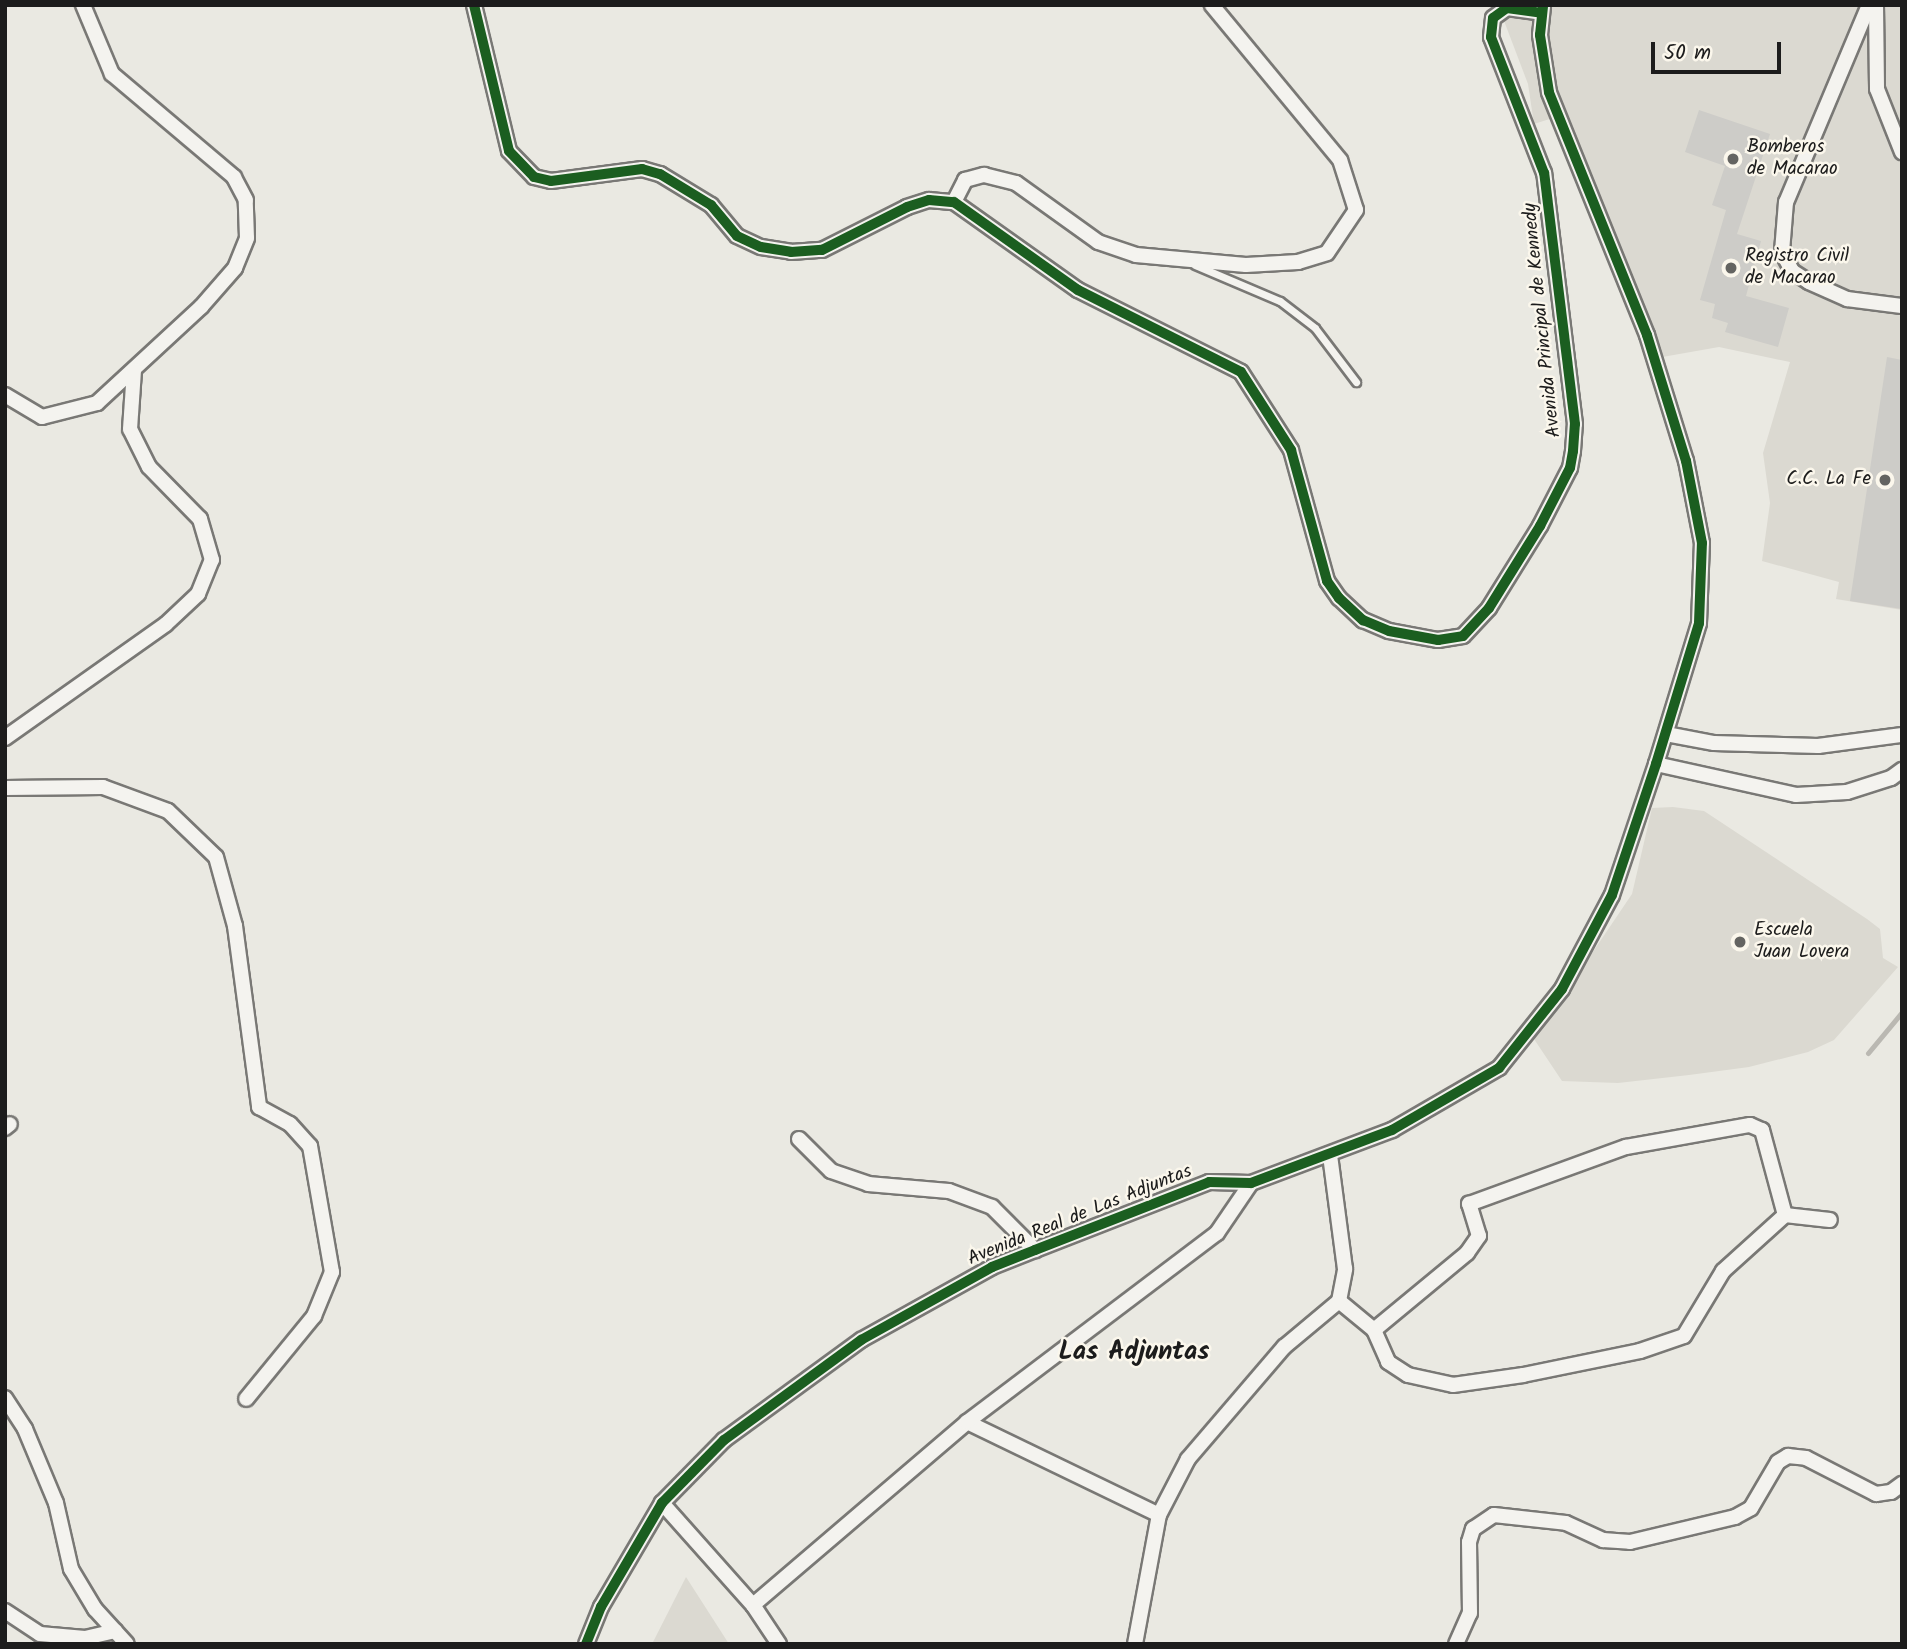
<!DOCTYPE html>
<style>
body{margin:0}
#map{position:relative;width:1907px;height:1649px;overflow:hidden;background:#eae9e2;font-family:Kalam,sans-serif}
div>[style]{position:absolute}
[style*='--x']{left:calc(var(--x)*1px);top:calc(var(--y)*1px);width:calc(var(--w)*1px);rotate:calc(var(--a)*1deg)}
.built>*{inset:0;background:#dbd9d1}
.stream>*{height:5px;margin:-2.5px;padding:0 2.5px;transform-origin:2.5px;border-radius:2.5px;background:#bab8b2}
.building>*{inset:0;background:#cdccc8}
.roads{filter:drop-shadow(2px 0 #797875) drop-shadow(-2px 0 #797875) drop-shadow(0 2px #797875) drop-shadow(0 -2px #797875)}
.lane>*{height:7px;margin:-3.5px;padding:0 3.5px;transform-origin:3.5px;border-radius:3.5px;background:#f4f3ef}
.street>*{height:14px;margin:-7px;padding:0 7px;transform-origin:7px;border-radius:7px;background:#f4f3ef}
.cycleway>*{height:10px;margin:-5px;padding:0 5px;transform-origin:5px;border-radius:5px;background:#1b5e20}
.dots>*{width:19px;height:19px;translate:-50% -50%;box-sizing:border-box;border:4px solid #fbf7ec;border-radius:50%}
span{translate:-50% -50%;white-space:nowrap;text-align:center;line-height:1.15;-webkit-text-stroke:5px #fbf7ec;paint-order:stroke}
.poi-label{font-size:19px;color:#1c1c1c}
.left{translate:0 -50%;text-align:left}
.right{translate:-100% -50%;text-align:right}
.street-label{font-size:19px;color:#1c1c1c}
.district-label{font-size:26px;color:#1c1c1c;font-weight:700}
.frame{position:absolute;inset:0;border:7px solid #1c1c1c;pointer-events:none}
.scale{position:absolute;left:1651px;top:42px;width:130px;height:32px;box-sizing:border-box;border:4px solid #1c1c1c;border-top:0;padding-left:9px;font-size:21px;line-height:24px;white-space:nowrap;color:#1c1c1c;-webkit-text-stroke:5px #fbf7ec;paint-order:stroke}
</style>
<div id="map">
<div class="built">
<div style="clip-path:polygon(1498px 5px,1902px 5px,1902px 610px,1836px 599px,1839px 582px,1762px 561px,1770px 503px,1763px 453px,1790px 362px,1719px 347px,1651px 359px,1562px 115px,1534px 124px,1528px 84px)"></div>
<div style="clip-path:polygon(1673px 807px,1704px 811px,1867px 919px,1880px 929px,1883px 958px,1898px 967px,1834px 1040px,1808px 1052px,1749px 1067px,1689px 1075px,1618px 1083px,1562px 1081px,1534px 1039px,1632px 894px,1652px 808px)"></div>
<div style="clip-path:polygon(686px 1577px,729px 1644px,652px 1644px)"></div>
</div>
<div class="stream">
<div style="--x:1868;--y:1053;--w:53;--a:-50.3"></div>
</div>
<div class="building">
<div style="clip-path:polygon(1699px 110px,1770px 134px,1737px 234px,1761px 241px,1746px 296px,1789px 308px,1778px 347px,1725px 332px,1728px 323px,1712px 318px,1715px 304px,1700px 300px,1726px 210px,1712px 205px,1725px 166px,1685px 152px)"></div>
<div style="clip-path:polygon(1887px 357px,1902px 360px,1902px 609px,1850px 601px)"></div>
</div>
<div class="roads">
<div class="lane">
<div style="--x:1195;--y:265;--w:92;--a:23"></div>
<div style="--x:1280;--y:301;--w:44;--a:37.6"></div>
<div style="--x:1315;--y:328;--w:68;--a:52.8"></div>
</div>
<div class="street">
<div style="--x:474;--y:5;--w:150;--a:76.5"></div>
<div style="--x:509;--y:151;--w:36;--a:46"></div>
<div style="--x:534;--y:177;--w:17;--a:13"></div>
<div style="--x:551;--y:181;--w:92;--a:-7.5"></div>
<div style="--x:642;--y:169;--w:19;--a:16"></div>
<div style="--x:660;--y:174;--w:60;--a:31.3"></div>
<div style="--x:711;--y:205;--w:40;--a:50"></div>
<div style="--x:737;--y:236;--w:26;--a:25"></div>
<div style="--x:761;--y:247;--w:30;--a:9"></div>
<div style="--x:791;--y:252;--w:31;--a:-4"></div>
<div style="--x:822;--y:250;--w:95;--a:-26.8"></div>
<div style="--x:907;--y:207;--w:23;--a:-18"></div>
<div style="--x:929;--y:200;--w:25;--a:5"></div>
<div style="--x:954;--y:202;--w:152;--a:35.4"></div>
<div style="--x:1078;--y:290;--w:182;--a:26.7"></div>
<div style="--x:1241;--y:372;--w:93;--a:57.3"></div>
<div style="--x:1291;--y:450;--w:136;--a:74.6"></div>
<div style="--x:1327;--y:581;--w:21;--a:55"></div>
<div style="--x:1339;--y:598;--w:33;--a:43"></div>
<div style="--x:1363;--y:620;--w:28;--a:23"></div>
<div style="--x:1389;--y:631;--w:50;--a:10.4"></div>
<div style="--x:1438;--y:640;--w:25;--a:-9"></div>
<div style="--x:1463;--y:636;--w:38;--a:-47"></div>
<div style="--x:1489;--y:608;--w:97;--a:-58.1"></div>
<div style="--x:1540;--y:526;--w:65;--a:-62.7"></div>
<div style="--x:1570;--y:468;--w:17;--a:-80"></div>
<div style="--x:1573;--y:451;--w:27;--a:-86"></div>
<div style="--x:1575;--y:424;--w:253;--a:-97"></div>
<div style="--x:1544;--y:173;--w:146;--a:-111.3"></div>
<div style="--x:1491;--y:37;--w:19;--a:-84"></div>
<div style="--x:1493;--y:18;--w:17;--a:-36"></div>
<div style="--x:1507;--y:8;--w:35;--a:8"></div>
<div style="--x:1869;--y:5;--w:214;--a:112.8"></div>
<div style="--x:1786;--y:202;--w:50;--a:94.6"></div>
<div style="--x:1782;--y:252;--w:21;--a:62"></div>
<div style="--x:1792;--y:271;--w:20;--a:33"></div>
<div style="--x:1809;--y:282;--w:42;--a:24.1"></div>
<div style="--x:1847;--y:299;--w:55;--a:7.3"></div>
<div style="--x:1876;--y:5;--w:84;--a:89.3"></div>
<div style="--x:1877;--y:89;--w:68;--a:68.4"></div>
<div style="--x:954;--y:202;--w:25;--a:-63"></div>
<div style="--x:965;--y:180;--w:20;--a:-15"></div>
<div style="--x:984;--y:175;--w:33;--a:14"></div>
<div style="--x:1016;--y:183;--w:101;--a:35.7"></div>
<div style="--x:1098;--y:242;--w:40;--a:18.9"></div>
<div style="--x:1136;--y:255;--w:110;--a:5.2"></div>
<div style="--x:1246;--y:265;--w:52;--a:-3.3"></div>
<div style="--x:1298;--y:262;--w:30;--a:-17"></div>
<div style="--x:1327;--y:253;--w:52;--a:-56"></div>
<div style="--x:1356;--y:210;--w:52;--a:-107.7"></div>
<div style="--x:1340;--y:160;--w:201;--a:-129.6"></div>
<div style="--x:5;--y:395;--w:43;--a:30.7"></div>
<div style="--x:42;--y:417;--w:57;--a:-14.3"></div>
<div style="--x:97;--y:403;--w:142;--a:-42.7"></div>
<div style="--x:201;--y:307;--w:52;--a:-48.9"></div>
<div style="--x:235;--y:268;--w:32;--a:-68"></div>
<div style="--x:247;--y:238;--w:38;--a:-92"></div>
<div style="--x:246;--y:200;--w:26;--a:-118"></div>
<div style="--x:234;--y:177;--w:160;--a:-139.8"></div>
<div style="--x:112;--y:74;--w:75;--a:-112.8"></div>
<div style="--x:1666;--y:734;--w:49;--a:10.6"></div>
<div style="--x:1714;--y:743;--w:104;--a:1.7"></div>
<div style="--x:1818;--y:746;--w:85;--a:-7.5"></div>
<div style="--x:5;--y:738;--w:197;--a:-35.3"></div>
<div style="--x:166;--y:624;--w:44;--a:-43.2"></div>
<div style="--x:198;--y:594;--w:37;--a:-68"></div>
<div style="--x:212;--y:560;--w:43;--a:-106.3"></div>
<div style="--x:200;--y:519;--w:73;--a:-134.4"></div>
<div style="--x:149;--y:467;--w:42;--a:-116.6"></div>
<div style="--x:130;--y:429;--w:59;--a:-86.1"></div>
<div style="--x:1656;--y:764;--w:143;--a:12.5"></div>
<div style="--x:1796;--y:795;--w:51;--a:-3.4"></div>
<div style="--x:1847;--y:792;--w:46;--a:-17.7"></div>
<div style="--x:1891;--y:778;--w:14;--a:-36"></div>
<div style="--x:5;--y:788;--w:98;--a:-0.6"></div>
<div style="--x:103;--y:787;--w:69;--a:20.3"></div>
<div style="--x:168;--y:811;--w:66;--a:43.8"></div>
<div style="--x:216;--y:857;--w:72;--a:74.6"></div>
<div style="--x:235;--y:926;--w:183;--a:82.4"></div>
<div style="--x:259;--y:1107;--w:35;--a:29"></div>
<div style="--x:290;--y:1124;--w:30;--a:48"></div>
<div style="--x:310;--y:1146;--w:128;--a:80.1"></div>
<div style="--x:332;--y:1272;--w:48;--a:112.2"></div>
<div style="--x:314;--y:1316;--w:107;--a:129.3"></div>
<div style="--x:5;--y:1128;--w:6;--a:-39"></div>
<div style="--x:799;--y:1139;--w:45;--a:45"></div>
<div style="--x:831;--y:1171;--w:39;--a:19"></div>
<div style="--x:868;--y:1184;--w:81;--a:4.9"></div>
<div style="--x:949;--y:1191;--w:46;--a:20.4"></div>
<div style="--x:992;--y:1207;--w:61;--a:45"></div>
<div style="--x:1339;--y:1301;--w:45;--a:39.6"></div>
<div style="--x:1374;--y:1330;--w:35;--a:66"></div>
<div style="--x:1388;--y:1362;--w:24;--a:33"></div>
<div style="--x:1408;--y:1375;--w:46;--a:12.5"></div>
<div style="--x:1453;--y:1385;--w:71;--a:-8.1"></div>
<div style="--x:1523;--y:1375;--w:119;--a:-11.6"></div>
<div style="--x:1640;--y:1351;--w:46;--a:-18.8"></div>
<div style="--x:1684;--y:1336;--w:76;--a:-59"></div>
<div style="--x:1723;--y:1271;--w:84;--a:-42.1"></div>
<div style="--x:1374;--y:1330;--w:121;--a:-39.6"></div>
<div style="--x:1467;--y:1253;--w:21;--a:-55"></div>
<div style="--x:1479;--y:1236;--w:34;--a:-107"></div>
<div style="--x:1469;--y:1204;--w:167;--a:-20"></div>
<div style="--x:1626;--y:1147;--w:126;--a:-10.1"></div>
<div style="--x:1750;--y:1125;--w:13;--a:23"></div>
<div style="--x:1762;--y:1130;--w:88;--a:74.9"></div>
<div style="--x:1785;--y:1215;--w:45;--a:6.3"></div>
<div style="--x:5;--y:1398;--w:37;--a:57"></div>
<div style="--x:25;--y:1429;--w:80;--a:67.3"></div>
<div style="--x:56;--y:1503;--w:68;--a:77.2"></div>
<div style="--x:71;--y:1569;--w:47;--a:59"></div>
<div style="--x:95;--y:1609;--w:47;--a:47.6"></div>
<div style="--x:967;--y:1422;--w:213;--a:25.8"></div>
<div style="--x:662;--y:1503;--w:137;--a:48.3"></div>
<div style="--x:753;--y:1605;--w:47;--a:56.3"></div>
<div style="--x:753;--y:1605;--w:282;--a:-40.5"></div>
<div style="--x:967;--y:1422;--w:313;--a:-37.1"></div>
<div style="--x:1217;--y:1233;--w:60;--a:-55.8"></div>
<div style="--x:5;--y:1611;--w:42;--a:33.3"></div>
<div style="--x:40;--y:1634;--w:45;--a:5.1"></div>
<div style="--x:85;--y:1638;--w:31;--a:-13"></div>
<div style="--x:586;--y:1644;--w:40;--a:-68"></div>
<div style="--x:601;--y:1607;--w:121;--a:-59.6"></div>
<div style="--x:662;--y:1503;--w:88;--a:-45.5"></div>
<div style="--x:724;--y:1440;--w:170;--a:-36.1"></div>
<div style="--x:861;--y:1340;--w:150;--a:-29.1"></div>
<div style="--x:992;--y:1267;--w:46;--a:-21.6"></div>
<div style="--x:1035;--y:1250;--w:187;--a:-21.3"></div>
<div style="--x:1209;--y:1182;--w:42;--a:1.4"></div>
<div style="--x:1251;--y:1183;--w:151;--a:-20.6"></div>
<div style="--x:1392;--y:1130;--w:124;--a:-30.1"></div>
<div style="--x:1499;--y:1068;--w:101;--a:-51.4"></div>
<div style="--x:1562;--y:989;--w:106;--a:-62"></div>
<div style="--x:1612;--y:895;--w:138;--a:-71.4"></div>
<div style="--x:1656;--y:764;--w:147;--a:-73"></div>
<div style="--x:1699;--y:623;--w:80;--a:-87.9"></div>
<div style="--x:1702;--y:543;--w:84;--a:-101"></div>
<div style="--x:1686;--y:461;--w:132;--a:-107.2"></div>
<div style="--x:1647;--y:335;--w:262;--a:-112"></div>
<div style="--x:1549;--y:92;--w:58;--a:-99"></div>
<div style="--x:1540;--y:35;--w:30;--a:-84"></div>
<div style="--x:1135;--y:1644;--w:131;--a:-79.5"></div>
<div style="--x:1159;--y:1515;--w:63;--a:-62.6"></div>
<div style="--x:1188;--y:1459;--w:148;--a:-49.4"></div>
<div style="--x:1284;--y:1347;--w:72;--a:-39.9"></div>
<div style="--x:1339;--y:1301;--w:33;--a:-79"></div>
<div style="--x:1345;--y:1269;--w:115;--a:-97.5"></div>
<div style="--x:1456;--y:1644;--w:34;--a:-66"></div>
<div style="--x:1470;--y:1613;--w:71;--a:-90.8"></div>
<div style="--x:1469;--y:1542;--w:14;--a:-73"></div>
<div style="--x:1473;--y:1529;--w:25;--a:-34"></div>
<div style="--x:1494;--y:1515;--w:72;--a:6.3"></div>
<div style="--x:1566;--y:1523;--w:41;--a:24.7"></div>
<div style="--x:1603;--y:1540;--w:27;--a:4"></div>
<div style="--x:1630;--y:1542;--w:108;--a:-13.4"></div>
<div style="--x:1735;--y:1517;--w:18;--a:-29"></div>
<div style="--x:1751;--y:1508;--w:53;--a:-59.6"></div>
<div style="--x:1778;--y:1462;--w:12;--a:-31"></div>
<div style="--x:1788;--y:1456;--w:18;--a:6"></div>
<div style="--x:1806;--y:1458;--w:79;--a:27.2"></div>
<div style="--x:1876;--y:1494;--w:15;--a:-8"></div>
<div style="--x:1891;--y:1492;--w:14;--a:-36"></div>
</div>
</div>
<div class="cycleway">
<div style="--x:474;--y:5;--w:150;--a:76.5"></div>
<div style="--x:509;--y:151;--w:36;--a:46"></div>
<div style="--x:534;--y:177;--w:17;--a:13"></div>
<div style="--x:551;--y:181;--w:92;--a:-7.5"></div>
<div style="--x:642;--y:169;--w:19;--a:16"></div>
<div style="--x:660;--y:174;--w:60;--a:31.3"></div>
<div style="--x:711;--y:205;--w:40;--a:50"></div>
<div style="--x:737;--y:236;--w:26;--a:25"></div>
<div style="--x:761;--y:247;--w:30;--a:9"></div>
<div style="--x:791;--y:252;--w:31;--a:-4"></div>
<div style="--x:822;--y:250;--w:95;--a:-26.8"></div>
<div style="--x:907;--y:207;--w:23;--a:-18"></div>
<div style="--x:929;--y:200;--w:25;--a:5"></div>
<div style="--x:954;--y:202;--w:152;--a:35.4"></div>
<div style="--x:1078;--y:290;--w:182;--a:26.7"></div>
<div style="--x:1241;--y:372;--w:93;--a:57.3"></div>
<div style="--x:1291;--y:450;--w:136;--a:74.6"></div>
<div style="--x:1327;--y:581;--w:21;--a:55"></div>
<div style="--x:1339;--y:598;--w:33;--a:43"></div>
<div style="--x:1363;--y:620;--w:28;--a:23"></div>
<div style="--x:1389;--y:631;--w:50;--a:10.4"></div>
<div style="--x:1438;--y:640;--w:25;--a:-9"></div>
<div style="--x:1463;--y:636;--w:38;--a:-47"></div>
<div style="--x:1489;--y:608;--w:97;--a:-58.1"></div>
<div style="--x:1540;--y:526;--w:65;--a:-62.7"></div>
<div style="--x:1570;--y:468;--w:17;--a:-80"></div>
<div style="--x:1573;--y:451;--w:27;--a:-86"></div>
<div style="--x:1575;--y:424;--w:253;--a:-97"></div>
<div style="--x:1544;--y:173;--w:146;--a:-111.3"></div>
<div style="--x:1491;--y:37;--w:19;--a:-84"></div>
<div style="--x:1493;--y:18;--w:17;--a:-36"></div>
<div style="--x:1507;--y:8;--w:35;--a:8"></div>
<div style="--x:586;--y:1644;--w:40;--a:-68"></div>
<div style="--x:601;--y:1607;--w:121;--a:-59.6"></div>
<div style="--x:662;--y:1503;--w:88;--a:-45.5"></div>
<div style="--x:724;--y:1440;--w:170;--a:-36.1"></div>
<div style="--x:861;--y:1340;--w:150;--a:-29.1"></div>
<div style="--x:992;--y:1267;--w:46;--a:-21.6"></div>
<div style="--x:1035;--y:1250;--w:187;--a:-21.3"></div>
<div style="--x:1209;--y:1182;--w:42;--a:1.4"></div>
<div style="--x:1251;--y:1183;--w:151;--a:-20.6"></div>
<div style="--x:1392;--y:1130;--w:124;--a:-30.1"></div>
<div style="--x:1499;--y:1068;--w:101;--a:-51.4"></div>
<div style="--x:1562;--y:989;--w:106;--a:-62"></div>
<div style="--x:1612;--y:895;--w:138;--a:-71.4"></div>
<div style="--x:1656;--y:764;--w:147;--a:-73"></div>
<div style="--x:1699;--y:623;--w:80;--a:-87.9"></div>
<div style="--x:1702;--y:543;--w:84;--a:-101"></div>
<div style="--x:1686;--y:461;--w:132;--a:-107.2"></div>
<div style="--x:1647;--y:335;--w:262;--a:-112"></div>
<div style="--x:1549;--y:92;--w:58;--a:-99"></div>
<div style="--x:1540;--y:35;--w:30;--a:-84"></div>
</div>
<div class="dots">
<div style="left:1733px;top:159px;background:#646461"></div>
<div style="left:1731px;top:268px;background:#646461"></div>
<div style="left:1885px;top:480px;background:#646461"></div>
<div style="left:1740px;top:942px;background:#646461"></div>
</div>
<div class="poi-label">
<span class="left" style="left:1747px;top:159px">Bomberos<br>de Macarao</span>
<span class="left" style="left:1745px;top:268px">Registro Civil<br>de Macarao</span>
<span class="right" style="left:1871px;top:480px">C.C. La Fe</span>
<span class="left" style="left:1754px;top:942px">Escuela<br>Juan Lovera</span>
</div>
<div class="street-label">
<span style="left:1543px;top:320px;rotate:-96deg">Avenida Principal de Kennedy</span>
<span style="left:1080px;top:1216px;rotate:-22deg">Avenida Real de Las Adjuntas</span>
</div>
<div class="district-label">
<span style="left:1134px;top:1353px">Las Adjuntas</span>
</div>
<div class="frame"></div>
<div class="scale">50 m</div>
</div>
